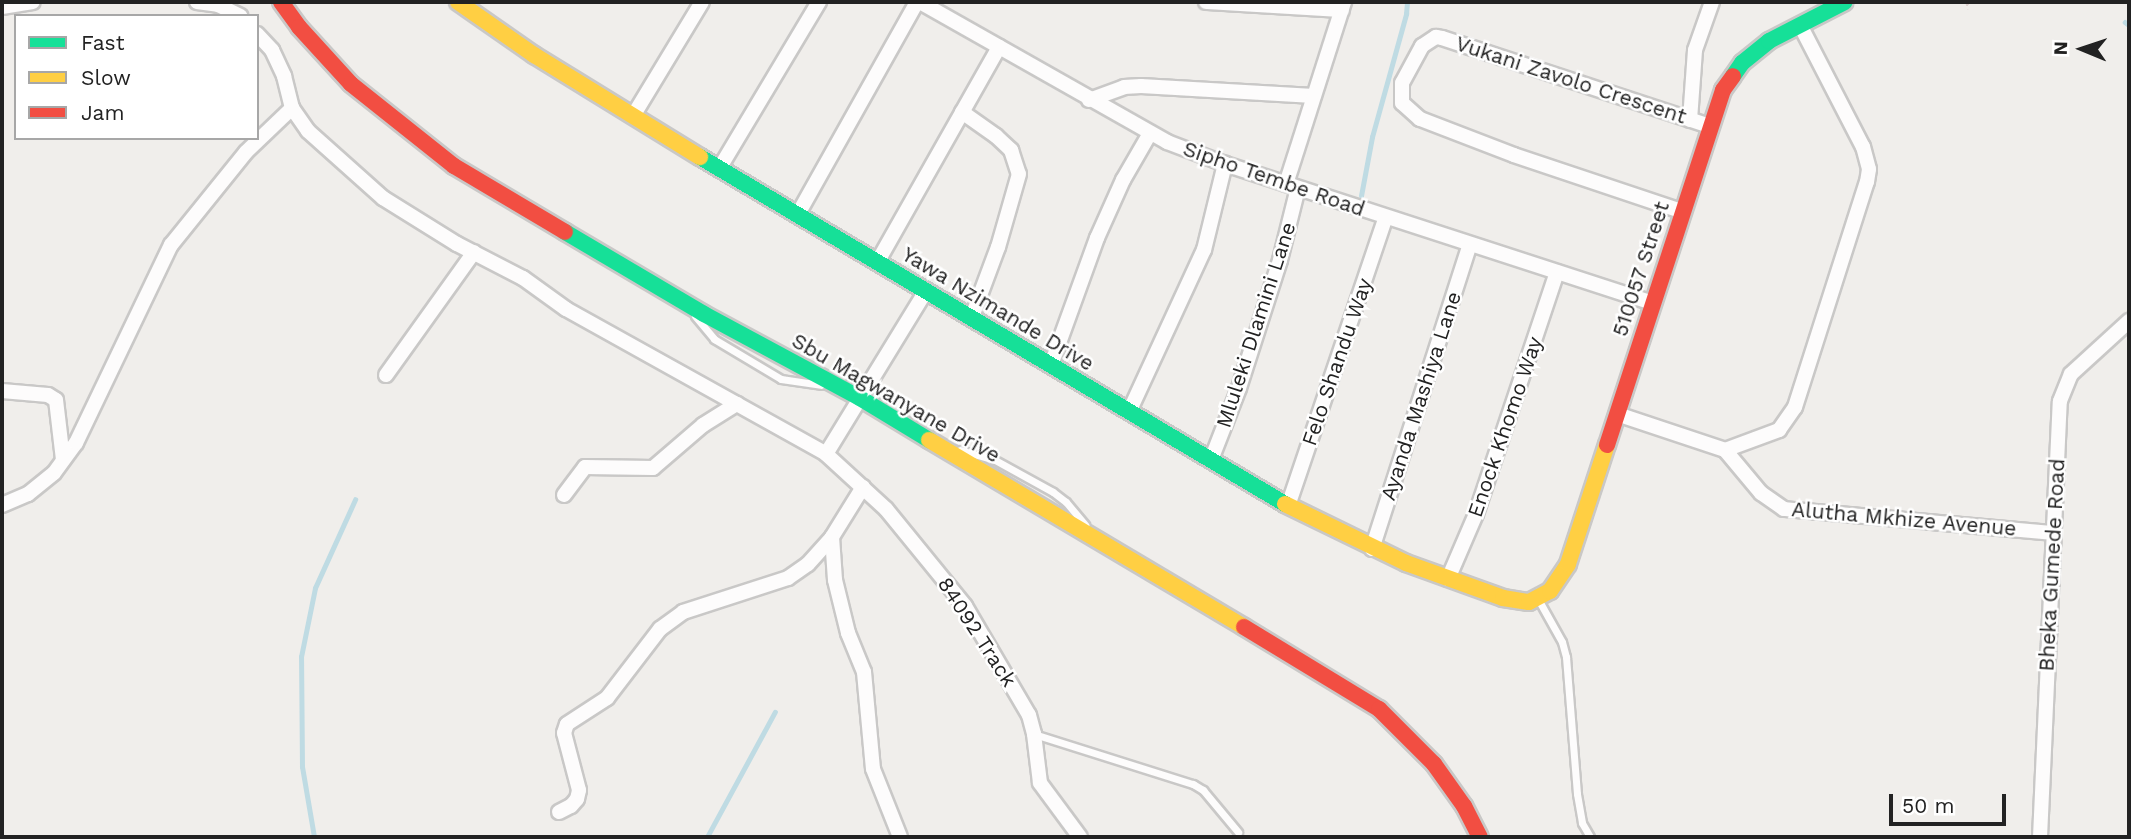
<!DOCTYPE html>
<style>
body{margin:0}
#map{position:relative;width:2131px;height:839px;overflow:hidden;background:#f0eeeb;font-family:"Work Sans",sans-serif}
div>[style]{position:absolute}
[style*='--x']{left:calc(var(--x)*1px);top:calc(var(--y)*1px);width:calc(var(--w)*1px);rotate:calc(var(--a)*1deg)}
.stream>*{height:4.5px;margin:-2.25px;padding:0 2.25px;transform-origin:2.25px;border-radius:2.25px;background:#bfdbe3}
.path>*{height:2.5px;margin-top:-1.25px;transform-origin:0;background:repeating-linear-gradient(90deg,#dccecd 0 3.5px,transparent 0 7px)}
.roads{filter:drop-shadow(2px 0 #c9c8c7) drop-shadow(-2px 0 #c9c8c7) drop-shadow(0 2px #c9c8c7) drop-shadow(0 -2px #c9c8c7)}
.lane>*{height:7px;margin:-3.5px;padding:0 3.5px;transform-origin:3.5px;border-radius:3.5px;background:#fdfcfc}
.street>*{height:14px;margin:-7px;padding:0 7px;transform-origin:7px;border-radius:7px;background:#fdfcfc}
.fast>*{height:16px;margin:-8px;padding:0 8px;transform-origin:8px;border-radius:8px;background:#16e098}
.slow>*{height:16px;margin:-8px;padding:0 8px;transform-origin:8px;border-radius:8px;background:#ffcf43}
.jam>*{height:16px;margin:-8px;padding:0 8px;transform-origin:8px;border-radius:8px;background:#f24e42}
span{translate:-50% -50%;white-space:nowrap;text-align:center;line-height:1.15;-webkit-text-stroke:5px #fff;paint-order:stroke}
.street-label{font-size:21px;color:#222}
.frame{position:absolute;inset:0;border:4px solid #222;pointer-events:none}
.legend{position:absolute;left:14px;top:14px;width:245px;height:126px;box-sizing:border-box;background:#fff;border:2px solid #a7a7a7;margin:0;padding:9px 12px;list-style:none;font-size:21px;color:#222}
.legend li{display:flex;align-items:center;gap:14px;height:35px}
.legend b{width:35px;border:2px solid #a7a7a7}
.north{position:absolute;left:2047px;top:14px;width:70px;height:70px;-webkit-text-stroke:5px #fff;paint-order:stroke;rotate:272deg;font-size:19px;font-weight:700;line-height:28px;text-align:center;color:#222}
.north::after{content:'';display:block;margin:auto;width:24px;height:32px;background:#222;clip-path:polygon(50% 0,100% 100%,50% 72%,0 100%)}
.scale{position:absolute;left:1889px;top:794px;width:117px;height:32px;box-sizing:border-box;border:4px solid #222;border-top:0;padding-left:9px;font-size:21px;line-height:24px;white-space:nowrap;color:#222;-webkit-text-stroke:5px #fff;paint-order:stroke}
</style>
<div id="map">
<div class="stream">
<div style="--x:2125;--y:22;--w:5;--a:37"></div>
<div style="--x:1361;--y:196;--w:60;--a:-79.4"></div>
<div style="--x:1372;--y:137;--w:128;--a:-74.5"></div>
<div style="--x:1406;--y:14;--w:12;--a:-85"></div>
<div style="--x:314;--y:837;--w:71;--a:-99.7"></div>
<div style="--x:302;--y:767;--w:110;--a:-90.5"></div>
<div style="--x:301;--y:657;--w:70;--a:-78.5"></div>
<div style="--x:315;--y:588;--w:97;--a:-65.6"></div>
<div style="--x:707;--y:837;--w:142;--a:-61.5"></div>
</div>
<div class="path">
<div style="--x:1967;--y:2;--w:7;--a:74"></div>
</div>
<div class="roads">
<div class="lane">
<div style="--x:695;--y:316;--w:30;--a:50"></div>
<div style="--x:714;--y:339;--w:78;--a:30.8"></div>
<div style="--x:781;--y:379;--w:40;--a:8.5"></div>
<div style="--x:960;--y:450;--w:36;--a:16"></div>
<div style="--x:995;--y:460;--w:66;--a:28.9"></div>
<div style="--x:1053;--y:492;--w:16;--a:38"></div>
<div style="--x:1066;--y:502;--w:30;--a:50"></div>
<div style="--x:1538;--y:599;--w:49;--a:60.8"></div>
<div style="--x:1562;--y:642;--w:16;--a:75"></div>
<div style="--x:1566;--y:657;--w:137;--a:85.4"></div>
<div style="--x:1577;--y:794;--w:29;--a:80"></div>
<div style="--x:1582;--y:823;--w:16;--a:60"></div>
<div style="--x:1034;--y:734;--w:167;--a:17.5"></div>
<div style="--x:1193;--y:784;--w:12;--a:31"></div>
<div style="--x:1203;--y:790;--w:55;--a:50.2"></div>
</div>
<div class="street">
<div style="--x:197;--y:2;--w:21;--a:8"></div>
<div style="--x:218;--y:5;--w:25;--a:26"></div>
<div style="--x:920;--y:2;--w:284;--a:29.5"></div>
<div style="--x:1167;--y:142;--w:62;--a:20.8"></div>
<div style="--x:1225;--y:164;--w:449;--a:18"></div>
<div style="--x:1206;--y:2;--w:136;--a:3.4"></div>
<div style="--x:2;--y:7;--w:31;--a:-9"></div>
<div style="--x:257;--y:34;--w:22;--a:47"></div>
<div style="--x:272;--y:50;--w:29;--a:65"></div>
<div style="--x:284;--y:76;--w:33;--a:76"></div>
<div style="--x:292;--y:108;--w:28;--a:55"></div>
<div style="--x:308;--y:131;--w:101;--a:41.8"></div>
<div style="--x:383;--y:198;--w:87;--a:31.9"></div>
<div style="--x:457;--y:244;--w:74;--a:27.3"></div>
<div style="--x:523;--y:278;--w:53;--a:35.8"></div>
<div style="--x:566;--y:309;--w:298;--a:29.1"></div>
<div style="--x:826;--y:454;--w:191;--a:-58.5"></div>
<div style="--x:1089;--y:100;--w:37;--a:-20"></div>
<div style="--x:1124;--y:87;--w:17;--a:-3"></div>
<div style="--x:1141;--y:86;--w:173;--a:3.3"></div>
<div style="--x:962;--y:112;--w:42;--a:35.2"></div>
<div style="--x:996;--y:136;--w:21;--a:43"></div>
<div style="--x:1011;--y:150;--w:25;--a:72"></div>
<div style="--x:1019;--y:174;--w:76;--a:106"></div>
<div style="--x:998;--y:247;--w:75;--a:110.4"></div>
<div style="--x:633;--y:116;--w:133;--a:-58.8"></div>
<div style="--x:1690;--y:120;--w:70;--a:-85.9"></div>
<div style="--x:1695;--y:50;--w:51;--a:-70.5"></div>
<div style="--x:719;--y:169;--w:195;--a:-59.1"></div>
<div style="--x:1286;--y:184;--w:191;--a:-72.3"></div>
<div style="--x:1681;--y:211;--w:176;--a:-161.5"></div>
<div style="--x:1514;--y:155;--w:101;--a:-159"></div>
<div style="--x:1420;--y:119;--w:24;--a:-138"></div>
<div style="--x:1402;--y:103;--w:20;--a:-90"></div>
<div style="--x:1402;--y:83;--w:42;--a:-61.6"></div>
<div style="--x:1422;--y:46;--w:17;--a:-33"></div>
<div style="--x:1436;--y:37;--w:6;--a:9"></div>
<div style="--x:1442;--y:38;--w:281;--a:18.2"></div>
<div style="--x:798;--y:214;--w:243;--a:-60.7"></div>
<div style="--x:878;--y:261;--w:246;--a:-60.5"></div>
<div style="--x:1051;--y:365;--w:135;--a:-70.1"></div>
<div style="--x:1097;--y:238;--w:64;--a:-65.9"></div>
<div style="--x:1123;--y:180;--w:52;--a:-60"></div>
<div style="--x:386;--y:375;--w:151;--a:-54.4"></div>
<div style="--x:2;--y:391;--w:46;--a:5"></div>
<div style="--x:48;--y:395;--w:9;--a:32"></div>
<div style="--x:56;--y:400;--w:60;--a:83.3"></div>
<div style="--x:1129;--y:412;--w:179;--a:-65.2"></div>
<div style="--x:1204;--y:250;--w:89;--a:-76.3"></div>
<div style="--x:1617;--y:414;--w:114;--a:18.4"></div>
<div style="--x:1725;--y:450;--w:56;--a:50.1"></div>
<div style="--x:1761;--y:493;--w:28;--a:35"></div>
<div style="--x:1784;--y:509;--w:270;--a:5.1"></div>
<div style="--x:1725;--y:450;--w:58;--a:-20.3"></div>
<div style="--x:1779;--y:430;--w:28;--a:-55"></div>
<div style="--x:1795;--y:407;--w:236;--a:-72.3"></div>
<div style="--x:1867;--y:182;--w:13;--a:-81"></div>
<div style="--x:1869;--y:169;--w:23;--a:-105"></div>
<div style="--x:1863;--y:147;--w:137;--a:-117.3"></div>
<div style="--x:826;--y:454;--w:81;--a:42.5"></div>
<div style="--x:886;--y:509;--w:125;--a:50.8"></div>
<div style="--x:965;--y:606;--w:126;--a:59.6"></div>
<div style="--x:1029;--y:715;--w:20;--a:75"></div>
<div style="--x:1034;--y:734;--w:49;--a:83"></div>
<div style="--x:1040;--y:783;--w:67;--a:53.5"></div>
<div style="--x:1211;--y:460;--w:77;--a:-68.7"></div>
<div style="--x:1239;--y:388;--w:134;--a:-72.2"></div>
<div style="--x:1280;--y:260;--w:74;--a:-76"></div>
<div style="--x:863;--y:487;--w:59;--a:121.8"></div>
<div style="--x:832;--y:537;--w:43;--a:86"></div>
<div style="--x:835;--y:580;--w:55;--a:76.2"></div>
<div style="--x:848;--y:633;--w:42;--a:67.7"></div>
<div style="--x:864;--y:672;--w:97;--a:84.7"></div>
<div style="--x:873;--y:769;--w:73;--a:68.3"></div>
<div style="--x:564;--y:495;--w:35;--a:-53"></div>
<div style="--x:585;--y:467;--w:68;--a:0.8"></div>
<div style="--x:653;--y:468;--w:66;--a:-40.7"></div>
<div style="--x:703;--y:425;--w:40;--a:-32"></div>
<div style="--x:2;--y:505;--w:28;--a:-23"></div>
<div style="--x:28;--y:494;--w:33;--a:-39"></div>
<div style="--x:54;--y:473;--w:37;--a:-54"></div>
<div style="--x:76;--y:443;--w:220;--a:-64.4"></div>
<div style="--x:171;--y:245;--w:119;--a:-51.1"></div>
<div style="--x:246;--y:152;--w:64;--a:-43.7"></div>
<div style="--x:1288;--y:506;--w:305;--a:-71.3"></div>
<div style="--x:1372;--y:549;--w:320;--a:-72.2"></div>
<div style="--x:1448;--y:579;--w:71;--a:-66.7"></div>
<div style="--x:1476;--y:514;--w:255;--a:-71.5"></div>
<div style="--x:559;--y:812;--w:13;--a:-27"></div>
<div style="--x:571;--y:806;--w:9;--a:-49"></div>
<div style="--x:577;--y:799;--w:9;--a:-77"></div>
<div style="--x:579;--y:790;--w:59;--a:-104.7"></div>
<div style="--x:564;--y:733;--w:9;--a:-72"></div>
<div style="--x:567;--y:724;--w:48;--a:-33"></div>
<div style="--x:607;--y:698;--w:87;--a:-52.5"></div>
<div style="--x:660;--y:629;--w:29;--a:-36"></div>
<div style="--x:683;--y:612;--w:110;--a:-17.9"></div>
<div style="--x:788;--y:578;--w:24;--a:-35"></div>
<div style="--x:808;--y:564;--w:36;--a:-48"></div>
<div style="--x:2040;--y:837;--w:436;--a:-87.4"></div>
<div style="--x:2060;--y:401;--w:29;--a:-68"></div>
<div style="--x:2071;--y:374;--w:79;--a:-42.4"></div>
</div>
<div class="fast">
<div style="--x:1733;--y:76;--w:16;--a:-55"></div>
<div style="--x:1742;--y:63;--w:35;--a:-39"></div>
<div style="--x:1769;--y:41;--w:85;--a:-27.2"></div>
<div style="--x:700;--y:157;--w:680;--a:30.67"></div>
<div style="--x:565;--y:232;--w:161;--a:30.5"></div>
<div style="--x:704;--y:314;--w:177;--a:28.3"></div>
<div style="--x:860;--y:398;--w:81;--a:31.3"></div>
</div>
<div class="slow">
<div style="--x:458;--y:2;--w:93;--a:34.9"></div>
<div style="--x:534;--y:55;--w:195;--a:31.6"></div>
<div style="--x:929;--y:440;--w:366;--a:30.7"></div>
<div style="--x:1285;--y:504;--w:135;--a:26"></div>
<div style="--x:1406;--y:563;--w:103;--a:19.8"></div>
<div style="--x:1503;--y:598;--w:26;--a:9"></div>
<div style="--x:1529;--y:602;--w:24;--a:-28"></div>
<div style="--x:1550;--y:591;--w:32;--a:-56"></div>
<div style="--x:1568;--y:564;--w:125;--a:-71.9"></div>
</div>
<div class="jam">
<div style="--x:281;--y:2;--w:31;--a:54"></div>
<div style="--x:299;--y:27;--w:77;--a:47.6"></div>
<div style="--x:351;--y:84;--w:132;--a:38.5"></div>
<div style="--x:454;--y:166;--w:129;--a:30.7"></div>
<div style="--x:1607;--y:445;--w:373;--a:-71.9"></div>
<div style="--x:1723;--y:90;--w:17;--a:-54"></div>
<div style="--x:1244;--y:627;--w:158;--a:31.3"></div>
<div style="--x:1379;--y:709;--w:78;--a:45"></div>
<div style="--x:1434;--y:764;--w:52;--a:54.5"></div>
<div style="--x:1464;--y:806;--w:35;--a:63"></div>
</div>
</div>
<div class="street-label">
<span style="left:1571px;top:80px;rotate:18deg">Vukani Zavolo Crescent</span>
<span style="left:1274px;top:179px;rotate:19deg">Sipho Tembe Road</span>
<span style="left:1641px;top:269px;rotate:-72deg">510057 Street</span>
<span style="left:998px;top:309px;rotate:31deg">Yawa Nzimande Drive</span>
<span style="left:1256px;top:325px;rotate:-72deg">Mluleki Dlamini Lane</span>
<span style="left:1337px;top:362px;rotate:-71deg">Felo Shandu Way</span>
<span style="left:1421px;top:396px;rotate:-72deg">Ayanda Mashiya Lane</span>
<span style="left:896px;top:398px;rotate:30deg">Sbu Magwanyane Drive</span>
<span style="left:1505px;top:427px;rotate:-71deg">Enock Khomo Way</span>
<span style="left:1904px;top:519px;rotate:5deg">Alutha Mkhize Avenue</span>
<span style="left:2052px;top:565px;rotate:-87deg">Bheka Gumede Road</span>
<span style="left:977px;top:632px;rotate:57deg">84092 Track</span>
</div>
<div class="frame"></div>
<ul class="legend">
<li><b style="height:9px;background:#16e098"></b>Fast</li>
<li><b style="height:9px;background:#ffcf43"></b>Slow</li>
<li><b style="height:9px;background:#f24e42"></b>Jam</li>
</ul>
<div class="north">N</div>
<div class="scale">50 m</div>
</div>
